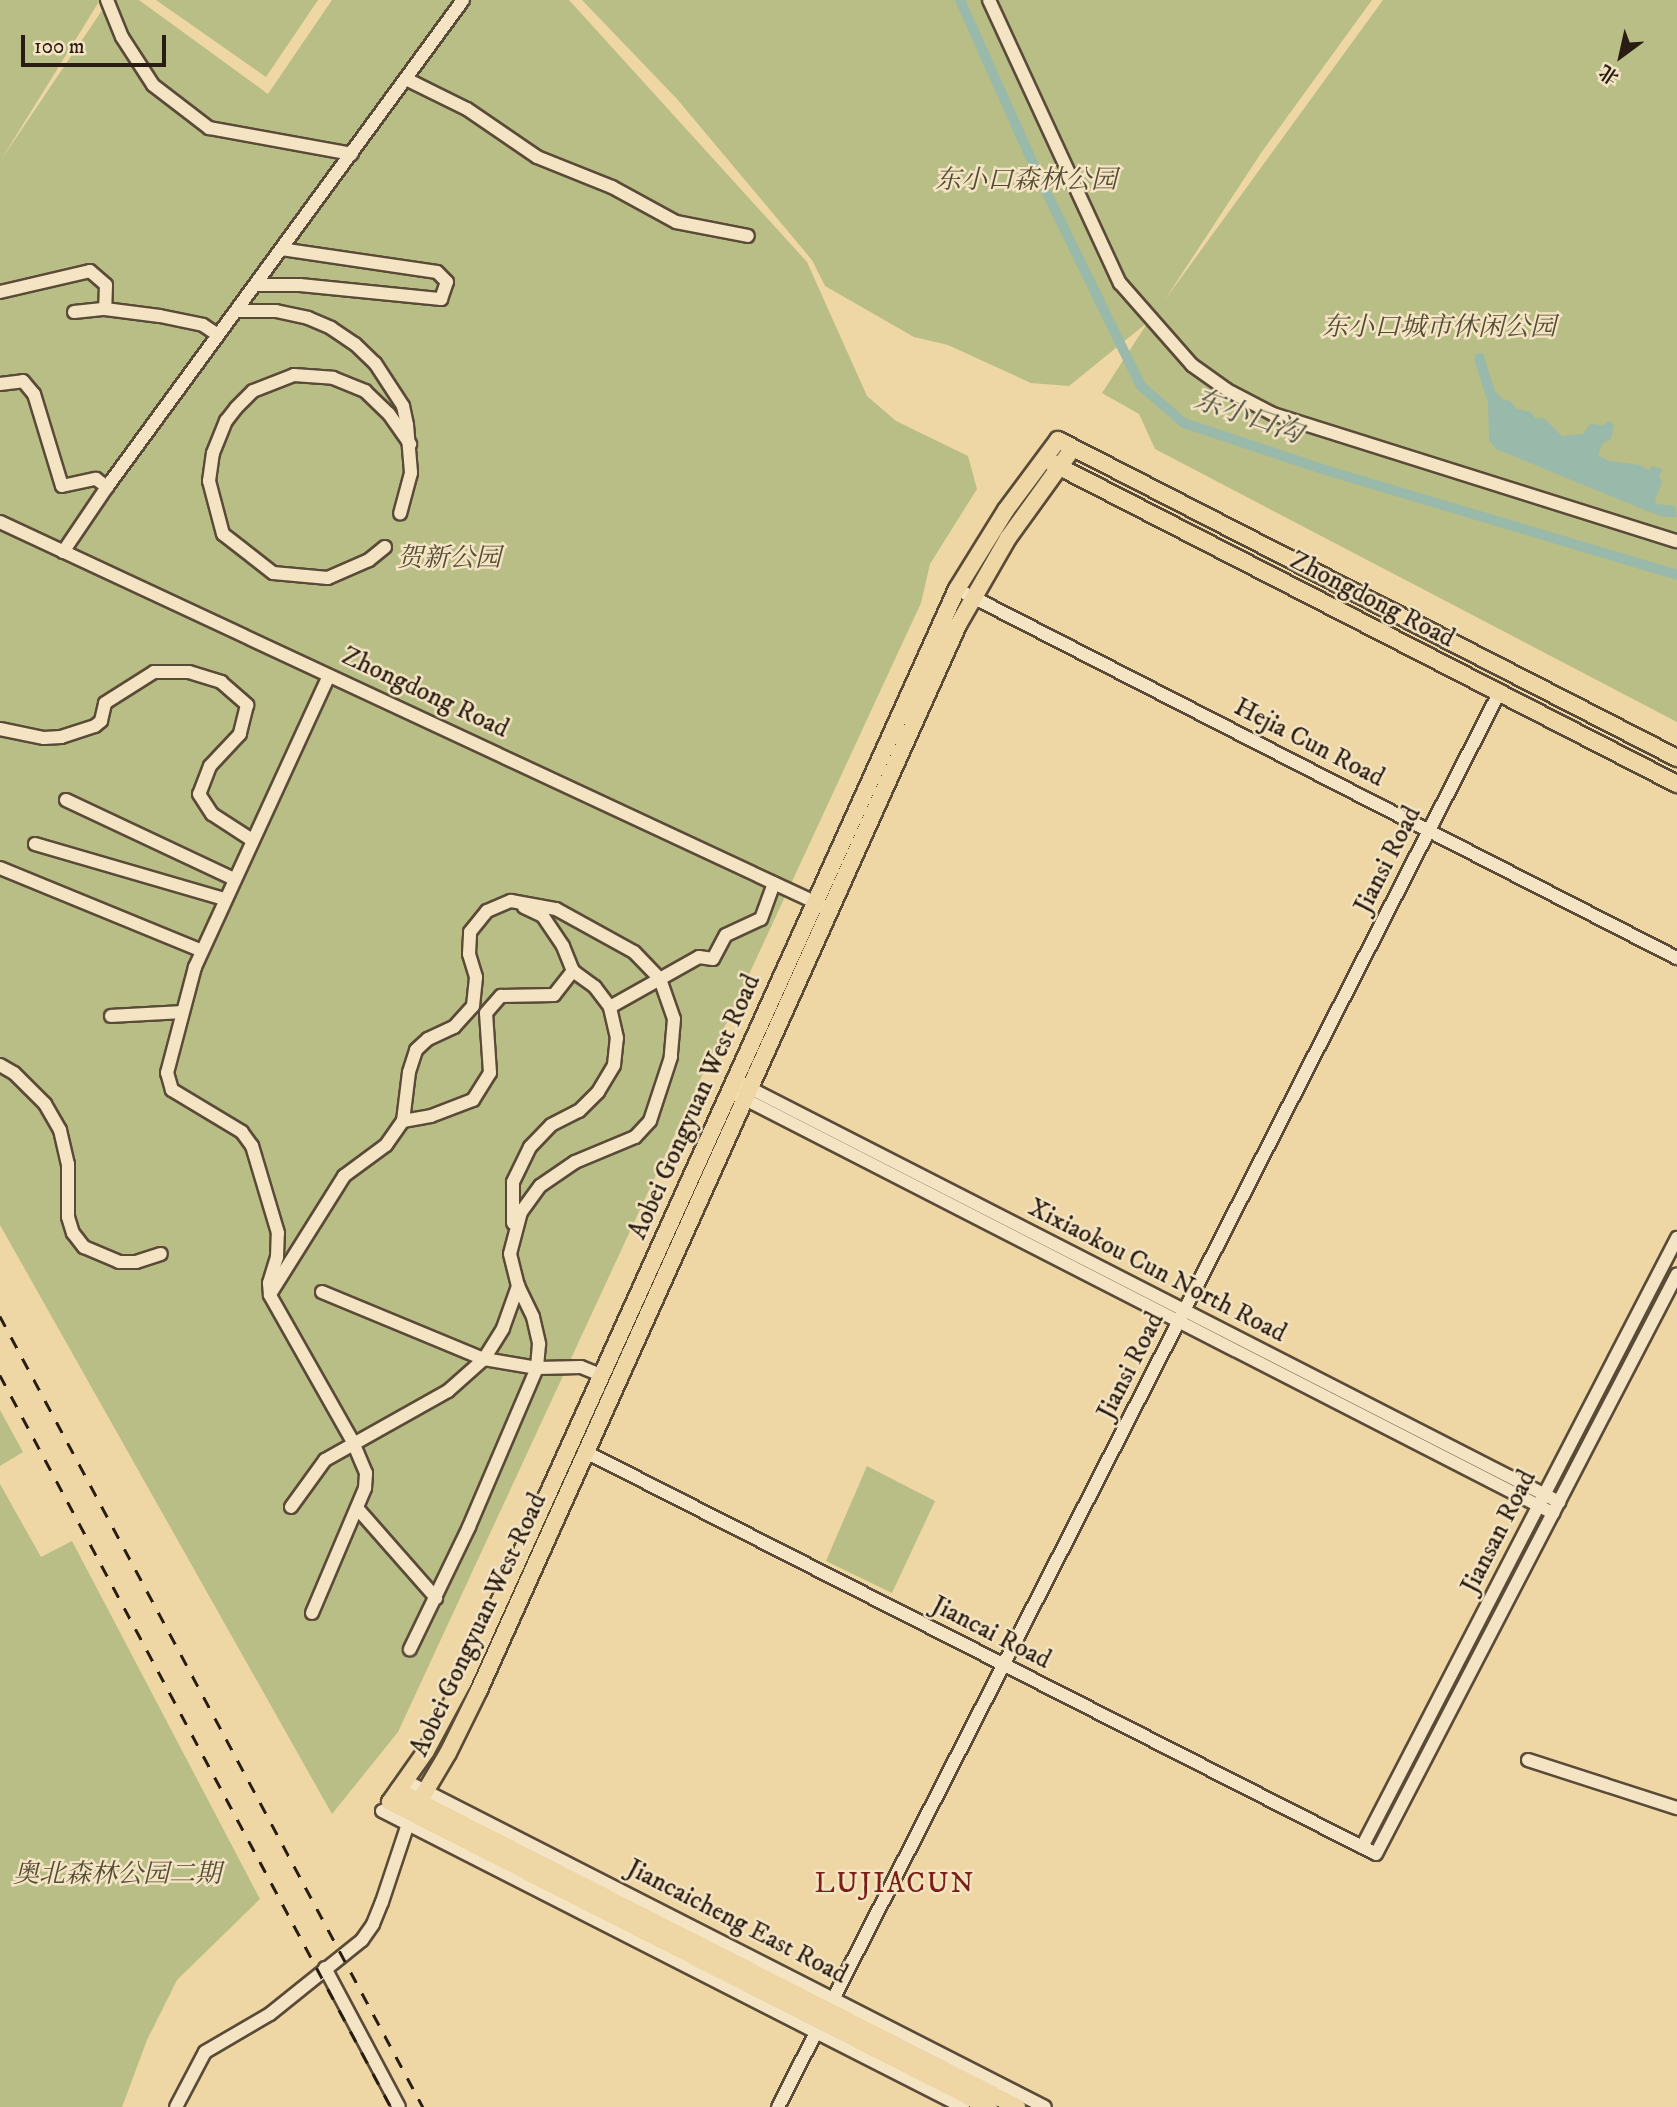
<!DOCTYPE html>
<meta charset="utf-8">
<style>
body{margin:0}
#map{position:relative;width:1677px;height:2107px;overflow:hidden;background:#eed6a5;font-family:"IM FELL DW Pica","Noto Serif SC",serif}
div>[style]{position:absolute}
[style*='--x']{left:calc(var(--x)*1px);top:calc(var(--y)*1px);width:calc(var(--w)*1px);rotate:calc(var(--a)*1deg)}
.green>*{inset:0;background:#b9be86}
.water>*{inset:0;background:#99b9aa}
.canal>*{height:10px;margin:-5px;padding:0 5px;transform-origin:5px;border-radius:5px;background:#99b9aa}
.roads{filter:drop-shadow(2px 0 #5a4b38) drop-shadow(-2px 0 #5a4b38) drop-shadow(0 2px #5a4b38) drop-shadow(0 -2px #5a4b38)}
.minor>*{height:12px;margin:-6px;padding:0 6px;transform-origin:6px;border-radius:6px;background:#f4e4c4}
.major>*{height:16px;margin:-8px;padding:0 8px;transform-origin:8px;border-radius:8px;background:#eed6a5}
.rail>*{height:2.5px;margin-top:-1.25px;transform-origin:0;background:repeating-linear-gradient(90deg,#291d13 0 12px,transparent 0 24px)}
span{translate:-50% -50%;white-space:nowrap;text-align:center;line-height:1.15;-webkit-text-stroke:5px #f4e4c4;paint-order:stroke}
.park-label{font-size:26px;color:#544d36;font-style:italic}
.street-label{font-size:26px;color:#291d13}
.water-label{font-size:28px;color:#4b4c40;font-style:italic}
.neighbourhood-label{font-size:28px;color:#7a1f14;letter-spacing:2px}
.north{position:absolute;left:1586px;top:21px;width:70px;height:70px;-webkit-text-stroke:5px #f4e4c4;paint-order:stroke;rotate:213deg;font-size:19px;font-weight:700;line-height:28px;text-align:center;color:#291d13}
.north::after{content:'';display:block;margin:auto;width:24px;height:32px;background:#291d13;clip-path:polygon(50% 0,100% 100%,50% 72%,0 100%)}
.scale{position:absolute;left:21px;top:35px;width:145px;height:32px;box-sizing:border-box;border:4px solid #291d13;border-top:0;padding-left:9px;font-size:21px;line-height:24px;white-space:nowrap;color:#291d13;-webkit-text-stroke:5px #f4e4c4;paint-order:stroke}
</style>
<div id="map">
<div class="green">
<div style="clip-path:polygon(0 0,100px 0,1px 160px,109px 0,139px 0,268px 94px,332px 0,569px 0,807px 262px,867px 396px,896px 421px,968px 456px,977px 489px,930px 564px,921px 603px,398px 1732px,332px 1814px,0 1225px)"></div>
<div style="clip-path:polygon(156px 0,318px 0,266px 77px)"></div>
<div style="clip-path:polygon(582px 0,1372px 0,1261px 153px,1164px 301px,1383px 0,1677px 0,1677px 722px,1155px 449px,1139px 414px,1102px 393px,1148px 322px,1069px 386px,1031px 383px,948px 345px,914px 337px,825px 286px,812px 260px,677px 99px)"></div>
<div style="clip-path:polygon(0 1410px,23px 1452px,0 1466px)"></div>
<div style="clip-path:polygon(867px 1466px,935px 1501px,892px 1593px,826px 1561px)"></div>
<div style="clip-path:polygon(0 1484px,41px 1557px,72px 1541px,260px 1899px,177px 1980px,147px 2040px,122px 2107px,0 2107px)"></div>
</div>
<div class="water">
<div style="clip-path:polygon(1483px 353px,1495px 391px,1502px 399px,1510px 401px,1517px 409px,1531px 412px,1535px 418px,1544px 418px,1562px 436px,1583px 434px,1591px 423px,1602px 426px,1609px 421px,1614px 425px,1611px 439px,1603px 443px,1598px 455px,1609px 461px,1640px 465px,1648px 470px,1653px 466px,1664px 470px,1659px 474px,1662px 483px,1655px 499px,1657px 504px,1675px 506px,1677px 517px,1664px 517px,1647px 511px,1496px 449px,1489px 441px,1488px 403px,1474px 359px,1476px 354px)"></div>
</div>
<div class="canal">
<div style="--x:960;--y:0;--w:196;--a:65.9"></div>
<div style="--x:1040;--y:179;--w:230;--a:64"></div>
<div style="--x:1141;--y:386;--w:57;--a:40.7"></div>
<div style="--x:1184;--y:423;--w:145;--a:18.4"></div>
<div style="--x:1322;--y:469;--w:370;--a:16.6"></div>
</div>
<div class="roads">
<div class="minor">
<div style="--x:107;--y:0;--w:40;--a:68"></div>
<div style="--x:122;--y:37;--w:57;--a:57.1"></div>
<div style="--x:153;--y:85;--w:71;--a:37.5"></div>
<div style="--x:209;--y:128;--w:145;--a:10.3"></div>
<div style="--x:989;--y:0;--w:312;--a:65.2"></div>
<div style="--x:1120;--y:283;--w:109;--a:48.7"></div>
<div style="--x:1192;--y:365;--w:43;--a:35.5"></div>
<div style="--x:1227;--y:390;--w:52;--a:27.6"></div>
<div style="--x:1273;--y:414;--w:423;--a:17.5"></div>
<div style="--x:406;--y:79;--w:68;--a:26.2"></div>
<div style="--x:467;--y:109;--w:85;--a:34.4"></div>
<div style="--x:537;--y:157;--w:81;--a:21.8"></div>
<div style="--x:612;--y:187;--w:73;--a:28.7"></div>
<div style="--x:676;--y:222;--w:73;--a:11"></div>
<div style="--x:257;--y:285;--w:43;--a:0"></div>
<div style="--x:300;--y:285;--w:142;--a:5.7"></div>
<div style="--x:441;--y:299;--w:18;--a:-71"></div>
<div style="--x:447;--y:282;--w:14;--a:-135"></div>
<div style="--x:437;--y:272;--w:157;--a:-171.6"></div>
<div style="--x:0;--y:292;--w:92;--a:-13.1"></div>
<div style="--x:90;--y:271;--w:21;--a:41"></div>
<div style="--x:106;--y:285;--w:24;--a:92"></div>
<div style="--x:237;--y:311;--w:39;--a:0"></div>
<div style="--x:276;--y:311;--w:33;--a:12"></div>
<div style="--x:308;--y:318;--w:25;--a:23"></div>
<div style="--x:331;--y:328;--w:29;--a:34"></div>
<div style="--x:355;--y:344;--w:28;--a:44"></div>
<div style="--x:375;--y:363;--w:51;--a:56.9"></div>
<div style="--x:403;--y:406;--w:19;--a:78"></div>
<div style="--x:407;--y:425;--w:48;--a:85.2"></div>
<div style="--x:411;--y:473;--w:42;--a:105"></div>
<div style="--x:74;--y:312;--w:31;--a:-6"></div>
<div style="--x:105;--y:309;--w:55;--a:7.3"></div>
<div style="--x:160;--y:316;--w:44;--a:11.8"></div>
<div style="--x:203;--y:325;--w:18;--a:34"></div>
<div style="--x:0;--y:384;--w:23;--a:-7"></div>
<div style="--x:23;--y:381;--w:17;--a:50"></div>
<div style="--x:34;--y:394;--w:96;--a:73.1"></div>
<div style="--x:62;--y:486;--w:35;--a:-12"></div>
<div style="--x:96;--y:479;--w:14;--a:36"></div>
<div style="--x:0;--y:522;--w:906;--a:25.01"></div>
<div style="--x:385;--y:547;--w:21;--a:141"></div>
<div style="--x:369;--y:560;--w:45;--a:156.3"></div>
<div style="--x:328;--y:578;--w:55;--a:-174.8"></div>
<div style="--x:273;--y:573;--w:63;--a:-142"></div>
<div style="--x:223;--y:534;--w:55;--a:-104.8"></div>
<div style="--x:209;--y:481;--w:28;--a:-82"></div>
<div style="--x:213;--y:453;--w:35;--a:-68"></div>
<div style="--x:226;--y:421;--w:16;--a:-52"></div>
<div style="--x:236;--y:408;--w:24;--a:-45"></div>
<div style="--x:253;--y:391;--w:44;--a:-21.3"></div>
<div style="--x:294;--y:375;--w:39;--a:4"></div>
<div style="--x:333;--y:378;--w:35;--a:22"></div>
<div style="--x:365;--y:391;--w:33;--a:44"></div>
<div style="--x:389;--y:414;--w:37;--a:55"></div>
<div style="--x:63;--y:552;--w:78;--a:-55.9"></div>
<div style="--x:107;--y:487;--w:603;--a:-53.83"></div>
<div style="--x:957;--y:589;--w:809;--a:27.14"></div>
<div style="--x:0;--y:729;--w:45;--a:11.6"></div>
<div style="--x:44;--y:738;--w:17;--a:-3"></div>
<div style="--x:61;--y:737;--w:36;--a:-18"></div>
<div style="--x:95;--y:726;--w:8;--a:-40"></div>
<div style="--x:101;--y:721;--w:18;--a:-77"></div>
<div style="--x:105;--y:703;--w:58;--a:-32.3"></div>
<div style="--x:154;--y:672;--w:35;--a:0"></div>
<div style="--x:189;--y:672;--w:34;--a:17"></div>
<div style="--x:221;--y:682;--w:35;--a:41"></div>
<div style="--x:247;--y:705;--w:30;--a:104"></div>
<div style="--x:240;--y:734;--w:44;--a:133.2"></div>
<div style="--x:210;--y:766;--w:30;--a:111"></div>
<div style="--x:199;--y:794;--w:24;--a:57"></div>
<div style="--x:212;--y:814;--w:48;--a:33"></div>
<div style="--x:66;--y:800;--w:186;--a:25.2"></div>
<div style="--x:35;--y:844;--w:197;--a:16.2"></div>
<div style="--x:0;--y:868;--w:218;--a:22.3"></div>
<div style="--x:610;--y:1007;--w:102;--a:-29.3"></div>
<div style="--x:699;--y:957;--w:14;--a:8"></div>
<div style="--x:713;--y:959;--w:27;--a:-62"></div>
<div style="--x:726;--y:935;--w:38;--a:-25"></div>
<div style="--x:761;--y:919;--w:38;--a:-70"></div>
<div style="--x:111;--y:1016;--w:71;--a:-3.2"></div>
<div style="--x:0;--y:1065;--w:16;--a:30"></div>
<div style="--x:14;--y:1073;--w:44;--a:45"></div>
<div style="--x:45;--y:1104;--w:30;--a:60"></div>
<div style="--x:60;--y:1130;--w:35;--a:77"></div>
<div style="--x:68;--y:1164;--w:53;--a:90"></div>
<div style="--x:68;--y:1217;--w:17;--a:73"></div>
<div style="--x:73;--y:1233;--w:18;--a:52"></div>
<div style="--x:84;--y:1247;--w:38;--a:23"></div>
<div style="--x:119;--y:1262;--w:17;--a:0"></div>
<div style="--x:136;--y:1262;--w:26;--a:-18"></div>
<div style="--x:734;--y:1080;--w:927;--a:27.09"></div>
<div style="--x:739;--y:1096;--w:915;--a:27.13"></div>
<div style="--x:403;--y:1121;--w:49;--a:-83"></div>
<div style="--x:409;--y:1072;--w:23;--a:-72"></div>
<div style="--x:416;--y:1050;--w:16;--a:-43"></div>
<div style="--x:428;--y:1039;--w:29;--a:-25"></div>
<div style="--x:454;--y:1027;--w:28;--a:-48"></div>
<div style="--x:473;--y:1006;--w:29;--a:-84"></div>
<div style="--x:476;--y:977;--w:24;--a:-107"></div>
<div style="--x:469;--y:954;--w:22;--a:-87"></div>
<div style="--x:470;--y:932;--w:27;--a:-51"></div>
<div style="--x:487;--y:911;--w:26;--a:-23"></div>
<div style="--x:511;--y:901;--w:46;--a:10.1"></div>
<div style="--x:556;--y:909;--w:89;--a:28.9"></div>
<div style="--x:634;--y:952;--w:37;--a:46"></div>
<div style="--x:660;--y:979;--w:42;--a:70.7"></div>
<div style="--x:674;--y:1019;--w:38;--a:95"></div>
<div style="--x:671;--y:1057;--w:67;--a:108.2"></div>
<div style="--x:650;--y:1121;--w:22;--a:133"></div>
<div style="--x:635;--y:1137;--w:65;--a:157.4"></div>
<div style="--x:575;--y:1162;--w:42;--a:145.6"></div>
<div style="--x:540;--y:1186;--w:32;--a:126"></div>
<div style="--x:521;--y:1212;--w:43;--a:104.7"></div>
<div style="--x:510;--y:1254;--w:33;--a:76"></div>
<div style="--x:518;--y:1286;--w:34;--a:64"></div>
<div style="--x:533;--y:1317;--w:28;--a:77"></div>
<div style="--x:539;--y:1344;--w:24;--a:95"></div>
<div style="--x:537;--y:1368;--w:173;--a:113.2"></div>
<div style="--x:469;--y:1527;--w:136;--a:115.8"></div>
<div style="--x:513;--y:1223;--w:41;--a:-90"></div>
<div style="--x:513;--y:1182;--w:39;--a:-64"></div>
<div style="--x:530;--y:1147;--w:30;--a:-46"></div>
<div style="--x:551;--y:1125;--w:31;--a:-27"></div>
<div style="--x:579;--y:1111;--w:27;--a:-45"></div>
<div style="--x:598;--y:1092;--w:31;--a:-59"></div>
<div style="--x:614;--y:1065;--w:27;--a:-84"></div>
<div style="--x:617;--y:1038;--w:32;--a:-103"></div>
<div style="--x:610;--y:1007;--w:25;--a:-127"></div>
<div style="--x:595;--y:987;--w:27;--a:-144"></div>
<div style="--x:272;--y:1291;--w:136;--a:-57.9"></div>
<div style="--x:344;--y:1176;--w:52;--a:-36.4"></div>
<div style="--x:386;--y:1145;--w:29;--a:-55"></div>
<div style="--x:403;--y:1121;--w:28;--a:-10"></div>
<div style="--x:431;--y:1116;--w:45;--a:-20.9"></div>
<div style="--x:473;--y:1100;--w:32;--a:-58"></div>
<div style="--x:490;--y:1073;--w:60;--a:-93.8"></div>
<div style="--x:486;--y:1013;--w:23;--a:-49"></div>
<div style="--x:501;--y:996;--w:53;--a:-1.1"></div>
<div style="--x:554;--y:995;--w:31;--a:-52"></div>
<div style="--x:573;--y:971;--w:27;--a:-112"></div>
<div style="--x:563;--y:946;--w:36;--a:-124"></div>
<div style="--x:543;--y:916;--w:21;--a:-155"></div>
<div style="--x:322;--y:1292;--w:175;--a:22.5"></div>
<div style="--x:484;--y:1359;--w:54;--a:9.6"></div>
<div style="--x:537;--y:1368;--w:44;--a:-1.3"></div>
<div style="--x:581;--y:1367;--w:22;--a:22"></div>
<div style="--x:586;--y:1452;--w:886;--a:26.97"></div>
<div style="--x:1376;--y:1854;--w:653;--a:-62.57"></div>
<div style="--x:291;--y:1507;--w:58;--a:-54.1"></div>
<div style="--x:325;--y:1460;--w:141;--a:-29.3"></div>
<div style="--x:448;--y:1391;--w:48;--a:-41.6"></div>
<div style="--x:484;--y:1359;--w:36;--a:-58"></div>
<div style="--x:503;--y:1328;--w:45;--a:-70.3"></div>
<div style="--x:357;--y:1508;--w:120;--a:48.7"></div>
<div style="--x:312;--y:1613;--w:136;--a:-67"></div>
<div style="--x:365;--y:1488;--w:15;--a:-86"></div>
<div style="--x:366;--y:1473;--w:34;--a:-113"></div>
<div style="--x:353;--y:1442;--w:169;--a:-119.5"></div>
<div style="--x:270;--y:1295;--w:12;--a:-95"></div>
<div style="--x:269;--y:1283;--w:27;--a:-73"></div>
<div style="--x:277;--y:1257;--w:24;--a:-88"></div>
<div style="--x:278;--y:1233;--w:91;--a:-106.6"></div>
<div style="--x:252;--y:1146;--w:17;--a:-126"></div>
<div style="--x:242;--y:1132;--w:82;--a:-149"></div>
<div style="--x:172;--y:1090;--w:18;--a:-106"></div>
<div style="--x:167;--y:1073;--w:110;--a:-75.2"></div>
<div style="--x:195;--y:967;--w:320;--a:-65.3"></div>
<div style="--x:1528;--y:1760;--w:157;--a:17.9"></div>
<div style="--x:406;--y:1781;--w:717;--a:27.03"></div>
<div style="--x:382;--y:1811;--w:652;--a:27"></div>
<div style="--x:1362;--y:1847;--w:686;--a:-62.65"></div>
<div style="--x:325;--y:1968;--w:157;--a:62"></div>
<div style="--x:176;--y:2107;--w:62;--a:-62.2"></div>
<div style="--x:205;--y:2052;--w:75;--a:-30.3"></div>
<div style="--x:270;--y:2014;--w:118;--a:-38.8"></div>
<div style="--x:362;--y:1940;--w:19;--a:-55"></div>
<div style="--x:373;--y:1924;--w:24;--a:-68"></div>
<div style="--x:382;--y:1902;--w:89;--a:-71.6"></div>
<div style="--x:778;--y:2107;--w:1587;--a:-62.98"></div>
</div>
<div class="major">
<div style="--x:1052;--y:463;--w:703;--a:27.19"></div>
<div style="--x:398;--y:1791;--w:695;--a:27.04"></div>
<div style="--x:419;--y:1802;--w:57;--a:-59.4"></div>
<div style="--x:448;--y:1753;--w:70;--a:-63.8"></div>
<div style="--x:479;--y:1690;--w:1168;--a:-65.78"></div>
<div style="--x:958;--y:625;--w:100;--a:-60.1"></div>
<div style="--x:1008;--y:538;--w:111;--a:-54.2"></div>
<div style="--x:989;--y:2107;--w:672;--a:-153.02"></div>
<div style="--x:390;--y:1802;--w:62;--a:-54.8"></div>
<div style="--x:426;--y:1751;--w:78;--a:-61.8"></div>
<div style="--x:463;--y:1682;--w:1199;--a:-65.68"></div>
<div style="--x:957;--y:589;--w:93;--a:-58.2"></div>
<div style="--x:1006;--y:510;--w:87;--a:-53.4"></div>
<div style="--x:1058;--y:440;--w:696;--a:27.19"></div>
</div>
</div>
<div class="rail">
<div style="--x:0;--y:1316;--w:897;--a:61.86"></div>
<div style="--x:0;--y:1375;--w:830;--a:61.89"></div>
</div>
<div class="park-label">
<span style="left:1026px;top:181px">东小口森林公园</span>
<span style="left:1439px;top:328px">东小口城市休闲公园</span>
<span style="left:449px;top:559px">贺新公园</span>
<span style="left:117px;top:1875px">奥北森林公园二期</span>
</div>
<div class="street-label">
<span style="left:1372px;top:600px;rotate:27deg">Zhongdong Road</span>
<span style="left:425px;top:693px;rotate:25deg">Zhongdong Road</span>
<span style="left:1309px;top:743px;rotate:27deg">Hejia Cun Road</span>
<span style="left:1388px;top:860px;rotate:-63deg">Jiansi Road</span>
<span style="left:695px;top:1107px;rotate:-66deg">Aobei Gongyuan West Road</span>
<span style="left:1157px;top:1271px;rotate:27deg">Xixiaokou Cun North Road</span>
<span style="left:1131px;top:1366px;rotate:-63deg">Jiansi Road</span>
<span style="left:1499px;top:1532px;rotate:-63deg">Jiansan Road</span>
<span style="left:479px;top:1625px;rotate:-65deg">Aobei Gongyuan West Road</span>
<span style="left:991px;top:1633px;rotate:27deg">Jiancai Road</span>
<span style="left:737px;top:1922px;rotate:27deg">Jiancaicheng East Road</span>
</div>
<div class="water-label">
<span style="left:1248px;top:417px;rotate:19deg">东小口沟</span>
</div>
<div class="neighbourhood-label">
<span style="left:895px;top:1884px">LUJIACUN</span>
</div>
<div class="north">北</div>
<div class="scale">100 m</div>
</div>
